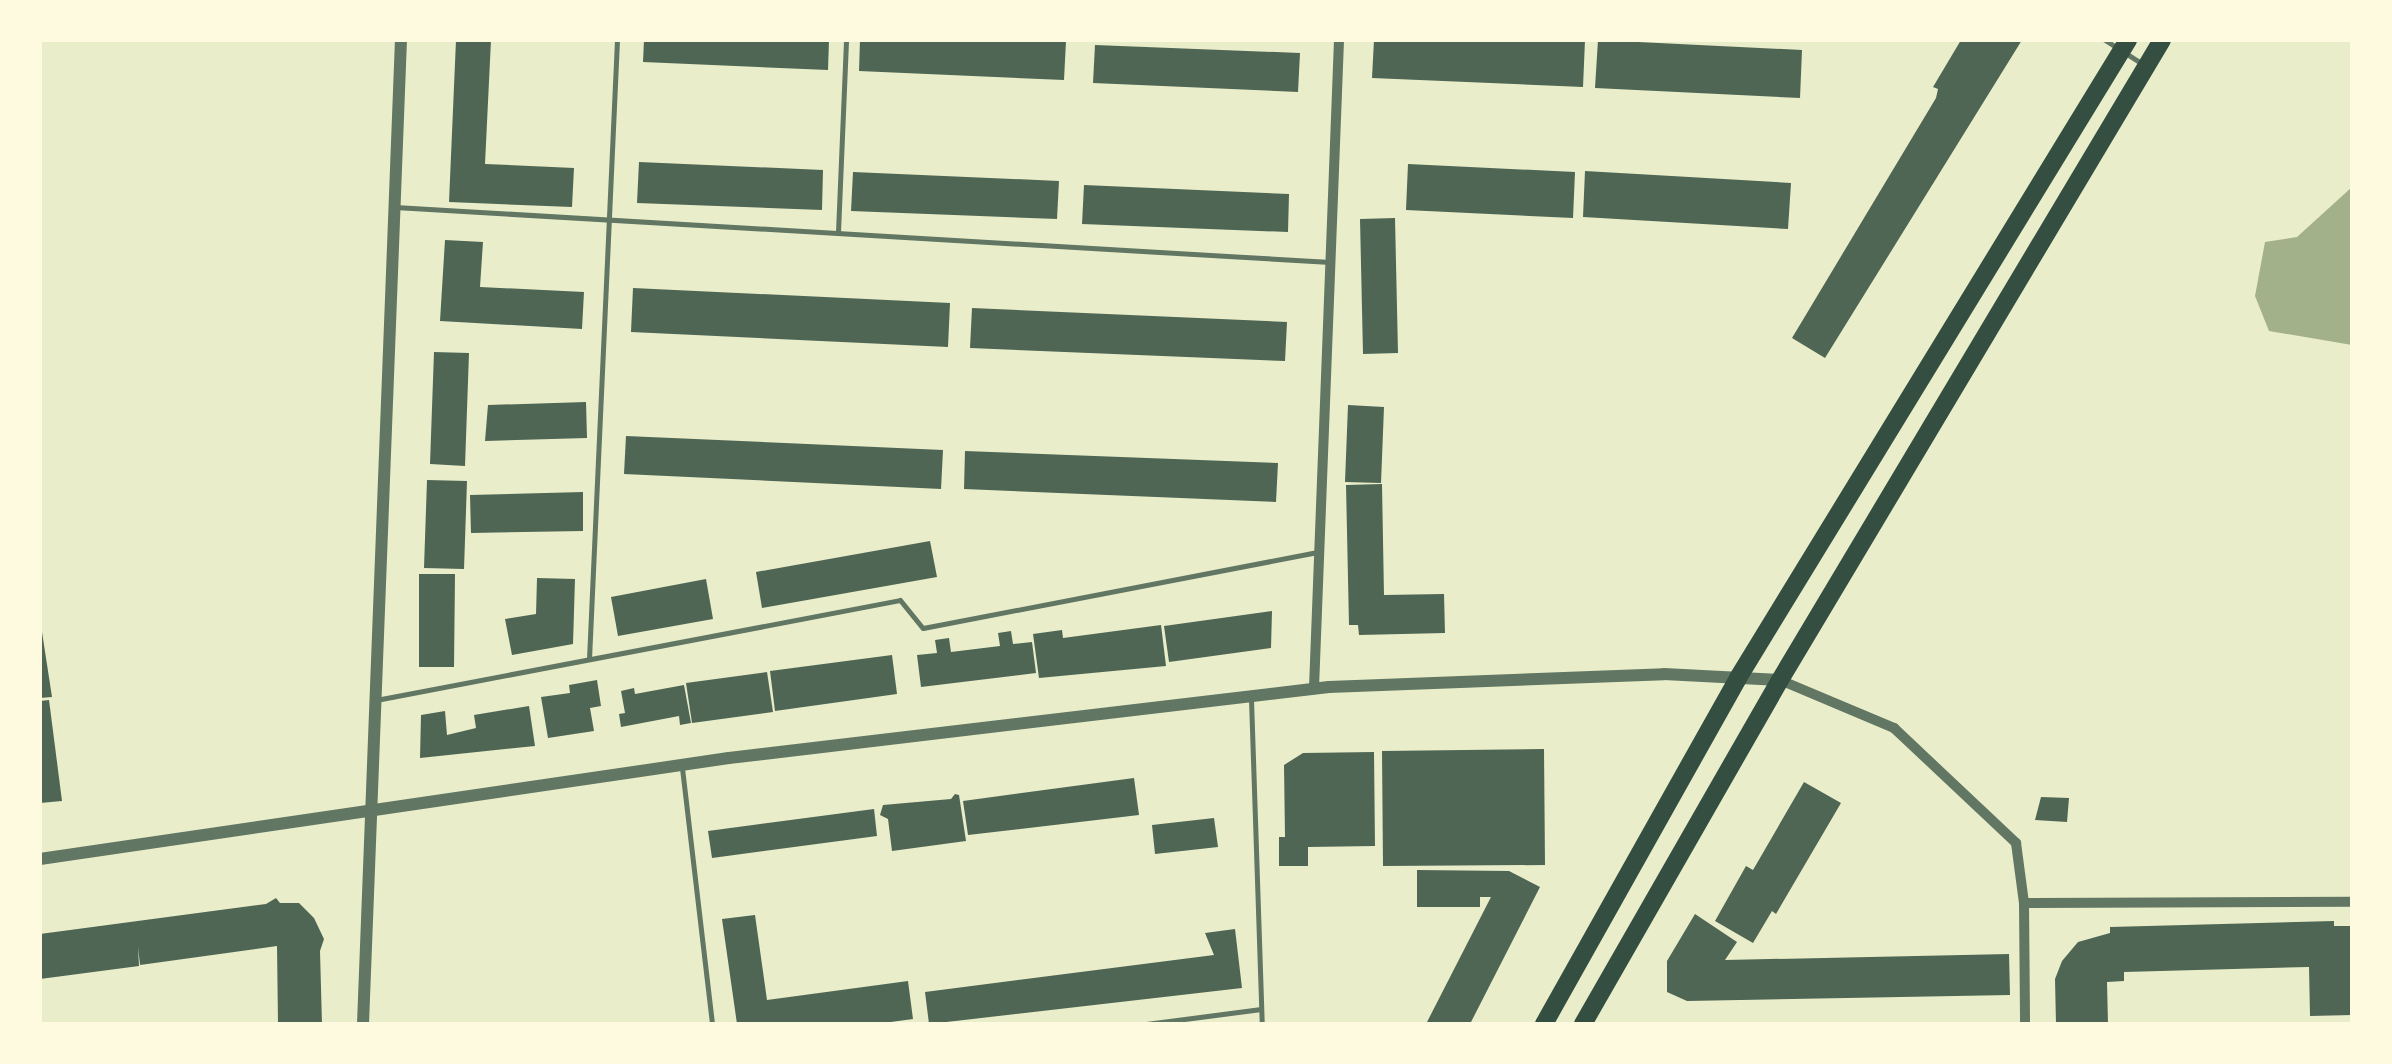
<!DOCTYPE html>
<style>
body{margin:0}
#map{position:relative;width:2392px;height:1064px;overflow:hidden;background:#e9edc9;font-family:"Golos Text",sans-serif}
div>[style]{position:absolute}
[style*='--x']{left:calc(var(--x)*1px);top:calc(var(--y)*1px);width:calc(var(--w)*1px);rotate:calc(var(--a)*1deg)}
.water>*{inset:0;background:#a3b18a}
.building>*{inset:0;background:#4f6655}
.service>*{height:5px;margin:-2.5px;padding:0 2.5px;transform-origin:2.5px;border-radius:2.5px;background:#617663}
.minor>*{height:10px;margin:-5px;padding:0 5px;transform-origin:5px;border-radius:5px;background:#617663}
.tertiary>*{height:12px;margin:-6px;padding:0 6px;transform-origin:6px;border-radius:6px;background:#617663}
.primary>*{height:18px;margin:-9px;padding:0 9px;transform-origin:9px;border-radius:9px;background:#344e41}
span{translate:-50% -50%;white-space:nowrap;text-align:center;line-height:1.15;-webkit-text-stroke:9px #fefae0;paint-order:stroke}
.frame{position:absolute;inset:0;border:42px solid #fefae0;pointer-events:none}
</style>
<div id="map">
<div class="water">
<div style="clip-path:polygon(2352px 187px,2352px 345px,2269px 331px,2255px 296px,2265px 242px,2297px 237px)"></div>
</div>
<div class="building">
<div style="clip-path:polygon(456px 40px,491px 40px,485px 164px,574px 168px,572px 207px,449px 202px)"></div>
<div style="clip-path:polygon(644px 40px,829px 40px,828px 70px,643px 62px)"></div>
<div style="clip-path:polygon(860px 40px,1066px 41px,1064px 80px,859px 71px)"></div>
<div style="clip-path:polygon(1374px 40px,1585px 40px,1583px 87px,1372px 78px)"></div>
<div style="clip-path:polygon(1598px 40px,1802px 50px,1800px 98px,1595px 88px)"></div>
<div style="clip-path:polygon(1961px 40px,2022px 40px,1825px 358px,1792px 338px,1936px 98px,1938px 89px,1933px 87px)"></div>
<div style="clip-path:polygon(1095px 45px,1300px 53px,1298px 92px,1093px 83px)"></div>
<div style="clip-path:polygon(639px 162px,823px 170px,822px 210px,637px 203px)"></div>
<div style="clip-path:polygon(1408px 164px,1575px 172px,1573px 218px,1406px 210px)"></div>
<div style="clip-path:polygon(1585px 171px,1791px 183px,1788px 229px,1583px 217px)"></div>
<div style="clip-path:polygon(853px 172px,1059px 181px,1057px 219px,851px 211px)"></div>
<div style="clip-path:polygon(1084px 185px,1289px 194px,1288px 232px,1082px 224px)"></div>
<div style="clip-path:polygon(1395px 218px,1398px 353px,1363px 354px,1360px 219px)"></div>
<div style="clip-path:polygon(445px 240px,483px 242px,480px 287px,584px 292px,582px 329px,440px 321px)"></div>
<div style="clip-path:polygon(633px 288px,950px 303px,948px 347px,631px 332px)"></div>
<div style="clip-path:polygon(972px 308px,1287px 322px,1285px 361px,970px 348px)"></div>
<div style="clip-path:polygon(434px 352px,469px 353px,465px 466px,430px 464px)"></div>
<div style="clip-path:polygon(586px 402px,587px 438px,485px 441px,488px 405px)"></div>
<div style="clip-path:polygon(1348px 405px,1384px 407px,1381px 483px,1345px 482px)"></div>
<div style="clip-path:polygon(626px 436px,943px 450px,941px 489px,624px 474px)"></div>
<div style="clip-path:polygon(965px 451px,1278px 463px,1276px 502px,964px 489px)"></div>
<div style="clip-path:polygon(427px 480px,467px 481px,464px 569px,424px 568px)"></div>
<div style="clip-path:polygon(1382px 484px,1384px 595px,1444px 594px,1445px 633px,1359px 635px,1358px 625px,1349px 625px,1346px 485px)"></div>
<div style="clip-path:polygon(583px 492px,583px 531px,471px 533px,470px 495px)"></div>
<div style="clip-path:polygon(930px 541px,937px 577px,762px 608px,756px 572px)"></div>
<div style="clip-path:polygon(419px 574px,455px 574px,454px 667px,419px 667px)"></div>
<div style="clip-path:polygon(537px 578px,575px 579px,573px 644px,512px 655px,505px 619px,536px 614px)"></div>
<div style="clip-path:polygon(706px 579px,713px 619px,618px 636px,611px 597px)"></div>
<div style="clip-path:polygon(1272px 611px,1271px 648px,1169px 662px,1164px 626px)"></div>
<div style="clip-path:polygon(40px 619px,52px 697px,40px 698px)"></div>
<div style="clip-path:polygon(1161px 625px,1166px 666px,1039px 678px,1033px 634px,1062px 630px,1063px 638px)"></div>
<div style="clip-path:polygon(1011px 631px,1013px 644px,1032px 642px,1036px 673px,921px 687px,917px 655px,937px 653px,935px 640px,949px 638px,951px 652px,1000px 646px,998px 633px)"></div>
<div style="clip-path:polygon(892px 655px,897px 694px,775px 711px,770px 671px)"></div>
<div style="clip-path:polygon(767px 672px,773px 712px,692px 723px,686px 683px)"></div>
<div style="clip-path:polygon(597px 680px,601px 706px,590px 708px,594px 731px,548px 738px,541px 697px,570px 693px,569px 685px)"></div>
<div style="clip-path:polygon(684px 685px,691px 723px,680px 725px,679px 716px,621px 727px,619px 714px,625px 713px,621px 691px,634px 688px,635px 694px)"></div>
<div style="clip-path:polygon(49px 700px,62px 801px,40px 803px,40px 701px)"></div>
<div style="clip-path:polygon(529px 706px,535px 746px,420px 758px,421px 715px,445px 711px,447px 735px,476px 728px,474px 715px)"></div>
<div style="clip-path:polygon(1544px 749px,1545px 865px,1383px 866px,1382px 751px)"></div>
<div style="clip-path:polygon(1374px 752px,1375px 846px,1308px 847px,1308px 866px,1279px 866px,1279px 837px,1285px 837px,1284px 765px,1303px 753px)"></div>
<div style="clip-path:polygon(1134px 778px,1139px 815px,968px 835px,963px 801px)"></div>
<div style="clip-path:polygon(1804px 782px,1841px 803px,1776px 914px,1772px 911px,1753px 943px,1715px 921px,1746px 866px,1753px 870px)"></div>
<div style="clip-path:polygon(955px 794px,959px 795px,966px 841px,892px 851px,888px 819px,880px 815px,883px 805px,951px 799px)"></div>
<div style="clip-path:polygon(2041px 797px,2069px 798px,2067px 822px,2035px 820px)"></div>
<div style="clip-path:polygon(874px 809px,877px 836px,712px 858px,708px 831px)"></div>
<div style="clip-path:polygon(1214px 818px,1218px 847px,1155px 854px,1152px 825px)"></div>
<div style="clip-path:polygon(1417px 870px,1509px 871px,1540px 887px,1470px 1024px,1426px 1024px,1491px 897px,1480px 897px,1480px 907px,1417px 907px)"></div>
<div style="clip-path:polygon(276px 898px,280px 903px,299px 903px,314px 918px,324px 939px,320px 951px,322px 1024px,278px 1024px,277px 946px,140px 965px,138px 947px,139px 966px,40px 979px,40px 934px,266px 904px)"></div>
<div style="clip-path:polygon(1695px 914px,1737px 942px,1725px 960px,2009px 954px,2010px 995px,1687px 1001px,1667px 992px,1667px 961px)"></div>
<div style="clip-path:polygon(755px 915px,767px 1000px,908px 981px,913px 1019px,876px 1024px,737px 1024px,722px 919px)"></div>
<div style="clip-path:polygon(2334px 921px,2334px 926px,2350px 926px,2352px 1015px,2310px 1016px,2309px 967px,2124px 972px,2124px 981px,2107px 982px,2108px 1024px,2056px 1024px,2055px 979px,2062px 961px,2078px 942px,2110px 933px,2110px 927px)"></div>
<div style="clip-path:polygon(1235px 929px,1242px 988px,929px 1024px,925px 992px,1214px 955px,1205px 933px)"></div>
</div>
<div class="service">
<div style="--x:2105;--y:40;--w:43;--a:32.6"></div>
<div style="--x:395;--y:207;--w:937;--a:3.37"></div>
<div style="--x:838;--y:232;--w:192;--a:-87.6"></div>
<div style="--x:589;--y:659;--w:620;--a:-87.41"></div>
<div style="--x:1251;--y:699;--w:325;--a:88.1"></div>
<div style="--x:376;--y:700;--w:533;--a:-10.8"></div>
<div style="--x:900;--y:600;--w:36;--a:51"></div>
<div style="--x:923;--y:628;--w:403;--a:-10.9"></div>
<div style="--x:682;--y:768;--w:258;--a:83.3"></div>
<div style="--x:1146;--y:1024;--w:116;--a:-7.4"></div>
</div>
<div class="minor">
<div style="--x:1780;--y:680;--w:124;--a:22.8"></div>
<div style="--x:1894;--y:728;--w:168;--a:43.3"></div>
<div style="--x:2016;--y:843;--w:61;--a:82.4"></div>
<div style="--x:2024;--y:903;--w:121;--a:89.5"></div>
<div style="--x:1314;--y:688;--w:648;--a:-87.79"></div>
<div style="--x:2024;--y:903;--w:328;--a:-0.2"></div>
</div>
<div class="tertiary">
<div style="--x:40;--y:859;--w:696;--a:-8.34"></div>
<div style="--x:729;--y:758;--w:604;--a:-6.75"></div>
<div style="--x:1329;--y:687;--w:335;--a:-2.2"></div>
<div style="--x:1664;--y:674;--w:116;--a:3"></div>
<div style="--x:363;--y:1024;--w:985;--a:-87.79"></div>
</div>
<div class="primary">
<div style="--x:1544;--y:1024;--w:397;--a:-60.7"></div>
<div style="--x:1738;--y:678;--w:748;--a:-58.56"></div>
<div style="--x:1583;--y:1024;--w:396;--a:-60.2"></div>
<div style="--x:1780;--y:680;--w:745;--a:-59.17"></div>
</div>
<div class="frame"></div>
</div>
